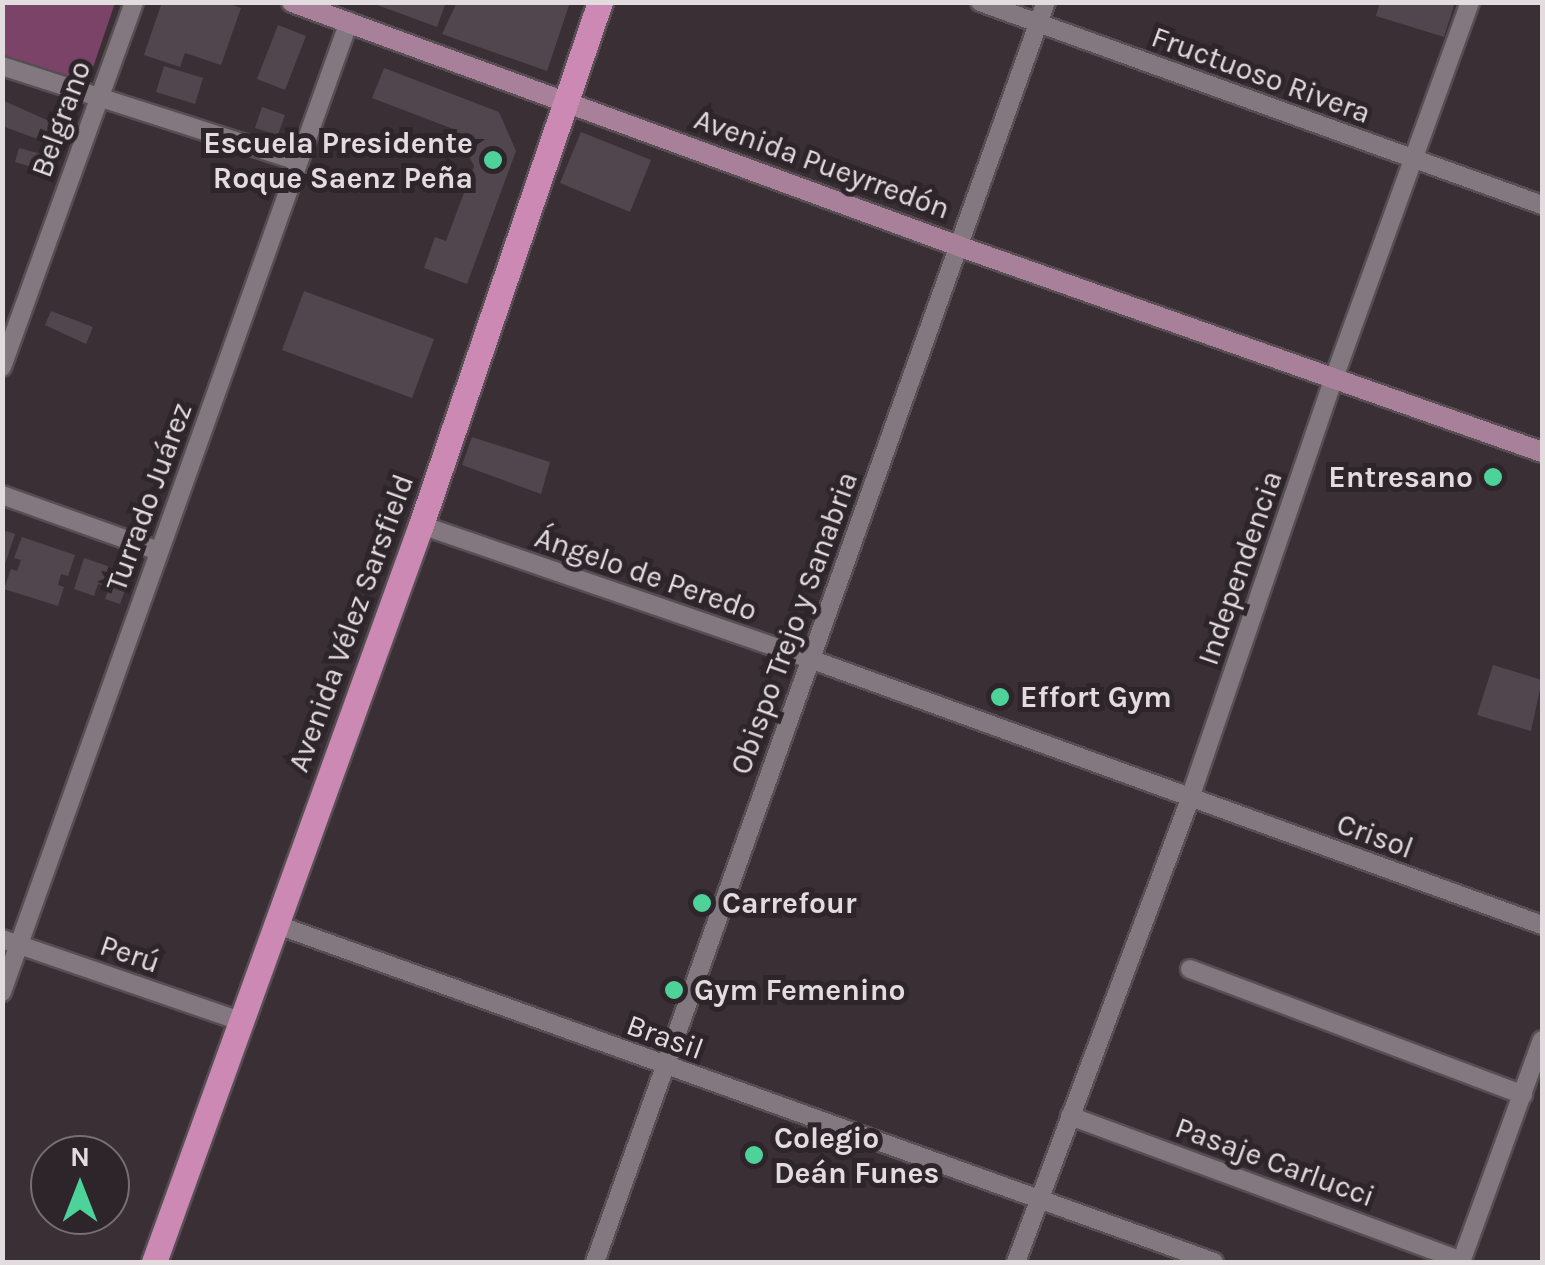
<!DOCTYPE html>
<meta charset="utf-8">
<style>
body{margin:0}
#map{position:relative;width:1545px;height:1265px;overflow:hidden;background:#392f35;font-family:Karla,sans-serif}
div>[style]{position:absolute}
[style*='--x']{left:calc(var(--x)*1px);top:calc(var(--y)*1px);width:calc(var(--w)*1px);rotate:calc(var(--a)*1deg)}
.green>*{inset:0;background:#7a4367}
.building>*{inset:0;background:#51464d}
.roads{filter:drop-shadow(2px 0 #564e53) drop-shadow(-2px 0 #564e53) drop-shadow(0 2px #564e53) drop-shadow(0 -2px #564e53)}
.minor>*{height:18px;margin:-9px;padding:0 9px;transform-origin:9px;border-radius:9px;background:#83787f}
.secondary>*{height:20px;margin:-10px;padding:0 10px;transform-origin:10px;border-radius:10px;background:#a8809a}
.primary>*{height:25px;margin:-12.5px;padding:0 12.5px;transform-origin:12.5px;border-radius:12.5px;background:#cc89b4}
.dots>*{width:28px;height:28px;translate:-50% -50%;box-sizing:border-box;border:5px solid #2e252b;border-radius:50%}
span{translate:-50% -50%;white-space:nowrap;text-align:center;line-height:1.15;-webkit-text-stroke:10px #2e252b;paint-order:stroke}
.street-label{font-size:30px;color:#e2dcdf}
.poi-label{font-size:30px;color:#e2dcdf;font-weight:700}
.right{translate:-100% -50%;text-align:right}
.left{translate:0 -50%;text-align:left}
.frame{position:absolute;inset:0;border:5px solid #e2dcdf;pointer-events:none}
.north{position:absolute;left:30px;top:1135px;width:100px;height:100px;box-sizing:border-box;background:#2e252b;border:2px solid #766e73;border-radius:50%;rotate:0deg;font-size:28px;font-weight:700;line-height:40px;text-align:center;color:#e2dcdf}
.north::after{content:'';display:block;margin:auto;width:35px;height:45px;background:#4dd39a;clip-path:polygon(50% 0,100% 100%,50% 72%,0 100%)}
</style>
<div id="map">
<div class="green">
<div style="clip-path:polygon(8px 3px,115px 3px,87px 85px,3px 56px,3px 7px)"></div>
</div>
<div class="building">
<div style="clip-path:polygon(162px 2px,225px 2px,241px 8px,221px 65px,185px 53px,180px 67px,144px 55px)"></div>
<div style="clip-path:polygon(369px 2px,446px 2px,437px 27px)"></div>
<div style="clip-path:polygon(457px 2px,570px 2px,547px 71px,442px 34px)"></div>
<div style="clip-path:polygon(1380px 2px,1455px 2px,1444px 37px,1376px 16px)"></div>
<div style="clip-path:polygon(278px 25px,306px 36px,285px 90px,257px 79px)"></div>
<div style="clip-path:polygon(164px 66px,203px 78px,195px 104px,156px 92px)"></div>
<div style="clip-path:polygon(384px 68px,499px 112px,516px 151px,467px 284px,424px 268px,435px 237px,446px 241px,474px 166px,456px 130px,372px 98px)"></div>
<div style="clip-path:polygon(2px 100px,58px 125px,54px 145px,2px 126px)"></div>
<div style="clip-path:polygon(262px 107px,285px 115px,278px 135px,255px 128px)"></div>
<div style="clip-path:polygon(581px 132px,651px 160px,630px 212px,560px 183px)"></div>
<div style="clip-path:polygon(19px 148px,49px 156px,45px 171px,15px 162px)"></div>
<div style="clip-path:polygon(304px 291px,434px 339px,412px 398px,282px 350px)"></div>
<div style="clip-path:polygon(51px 311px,93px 327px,86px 344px,45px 325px)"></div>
<div style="clip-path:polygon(472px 437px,550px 462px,541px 494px,462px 465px)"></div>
<div style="clip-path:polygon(2px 530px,15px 534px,3px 570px,2px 569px)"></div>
<div style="clip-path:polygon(22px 537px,75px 555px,68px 576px,61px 574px,58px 585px,64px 587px,58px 606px,4px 589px,11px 569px,17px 571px,21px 560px,14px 558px)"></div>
<div style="clip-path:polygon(84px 558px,131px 574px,120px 604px,105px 599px,109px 587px,98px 584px,94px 596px,74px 589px)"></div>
<div style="clip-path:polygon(1493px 665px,1542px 680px,1531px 731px,1477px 715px)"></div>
</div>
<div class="roads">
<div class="minor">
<div style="--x:980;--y:2;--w:598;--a:19.86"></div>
<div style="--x:2;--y:66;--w:311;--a:17.8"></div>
<div style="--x:2;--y:367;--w:388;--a:-70.1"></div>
<div style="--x:2;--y:495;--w:166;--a:19.7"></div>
<div style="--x:421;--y:525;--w:411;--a:19"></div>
<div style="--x:810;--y:659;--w:779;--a:19.97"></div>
<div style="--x:275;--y:924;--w:998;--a:19.8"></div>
<div style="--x:2;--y:939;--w:252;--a:19"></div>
<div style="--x:1190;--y:969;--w:356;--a:20.7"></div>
<div style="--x:2;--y:992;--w:1031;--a:-70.33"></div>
<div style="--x:1070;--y:1116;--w:418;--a:20.3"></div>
<div style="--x:595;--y:1262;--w:1338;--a:-70.31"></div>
<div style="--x:1016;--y:1262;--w:496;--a:-69.4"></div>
<div style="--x:1190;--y:798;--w:444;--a:-71.1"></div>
<div style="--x:1334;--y:378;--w:400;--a:-70.1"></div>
<div style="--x:1461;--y:1262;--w:236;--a:-70"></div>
</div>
<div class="secondary">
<div style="--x:292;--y:2;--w:712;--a:20.11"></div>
<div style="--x:961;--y:247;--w:616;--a:19.43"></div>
</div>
<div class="primary">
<div style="--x:154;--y:1262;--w:784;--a:-70.09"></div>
<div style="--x:421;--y:525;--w:553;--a:-71.11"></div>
</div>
</div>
<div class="dots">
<div style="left:493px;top:160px;background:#4dd39a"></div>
<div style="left:1493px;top:477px;background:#4dd39a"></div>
<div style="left:1000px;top:697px;background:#4dd39a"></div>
<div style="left:702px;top:903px;background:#4dd39a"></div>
<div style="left:674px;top:990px;background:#4dd39a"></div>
<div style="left:754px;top:1155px;background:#4dd39a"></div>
</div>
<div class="street-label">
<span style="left:1261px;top:75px;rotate:20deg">Fructuoso Rivera</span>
<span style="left:61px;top:119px;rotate:-70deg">Belgrano</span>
<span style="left:822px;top:164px;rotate:20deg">Avenida Pueyrredón</span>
<span style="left:149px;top:497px;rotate:-70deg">Turrado Juárez</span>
<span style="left:1240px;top:568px;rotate:-71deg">Independencia</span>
<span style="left:646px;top:574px;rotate:19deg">Ángelo de Peredo</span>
<span style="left:351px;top:623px;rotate:-70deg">Avenida Vélez Sarsfield</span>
<span style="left:794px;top:623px;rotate:-70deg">Obispo Trejo y Sanabria</span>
<span style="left:1375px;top:836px;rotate:20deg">Crisol</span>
<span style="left:130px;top:954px;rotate:19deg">Perú</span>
<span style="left:665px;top:1037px;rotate:20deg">Brasil</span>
<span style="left:1275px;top:1162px;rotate:20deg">Pasaje Carlucci</span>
</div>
<div class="poi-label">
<span class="right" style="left:473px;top:160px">Escuela Presidente<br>Roque Saenz Peña</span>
<span class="right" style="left:1473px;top:477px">Entresano</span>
<span class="left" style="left:1020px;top:697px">Effort Gym</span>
<span class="left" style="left:722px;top:903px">Carrefour</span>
<span class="left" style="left:694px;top:990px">Gym Femenino</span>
<span class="left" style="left:774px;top:1155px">Colegio<br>Deán Funes</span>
</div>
<div class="frame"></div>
<div class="north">N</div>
</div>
